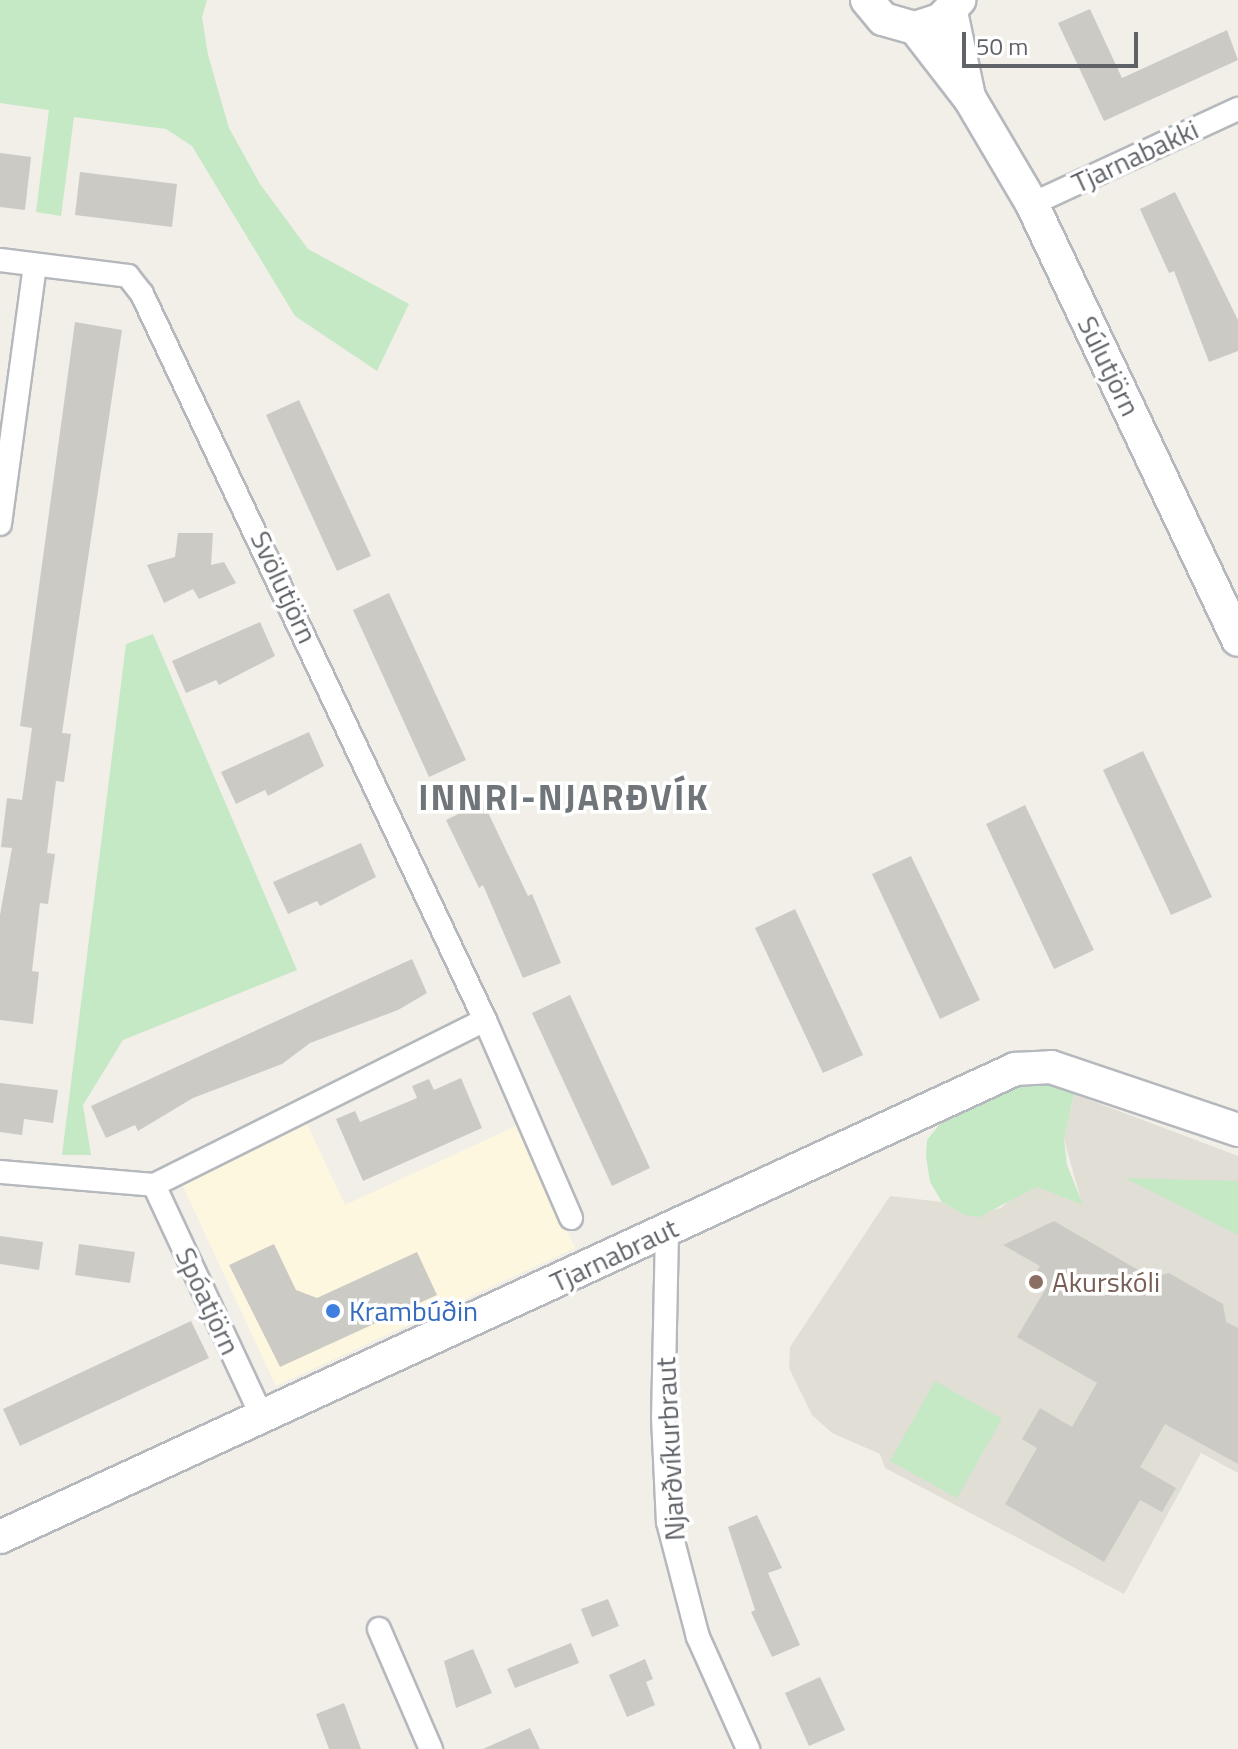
<!DOCTYPE html>
<meta charset="utf-8">
<style>
body{margin:0}
#map{position:relative;width:1238px;height:1749px;overflow:hidden;background:#f1efe8;font-family:"Titillium Web",sans-serif}
div>[style]{position:absolute}
[style*='--x']{left:calc(var(--x)*1px);top:calc(var(--y)*1px);width:calc(var(--w)*1px);rotate:calc(var(--a)*1deg)}
.commercial>*{inset:0;background:#fef7e0}
.education>*{inset:0;background:#e1ded6}
.green>*{inset:0;background:#c5e8c5}
.building>*{inset:0;background:#cccac5}
.roads{filter:drop-shadow(2px 0 #b5b8bc) drop-shadow(-2px 0 #b5b8bc) drop-shadow(0 2px #b5b8bc) drop-shadow(0 -2px #b5b8bc)}
.street>*{height:22px;margin:-11px;padding:0 11px;transform-origin:11px;border-radius:11px;background:#fff}
.secondary>*{height:32px;margin:-16px;padding:0 16px;transform-origin:16px;border-radius:16px;background:#fff}
.dots>*{width:22px;height:22px;translate:-50% -50%;box-sizing:border-box;border:4px solid #fff;border-radius:50%}
span{translate:-50% -50%;white-space:nowrap;text-align:center;line-height:1.15;-webkit-text-stroke:7px #fff;paint-order:stroke}
.street-label{font-size:28px;color:#5f6368}
.education-label{font-size:28px;color:#785e54}
.left{translate:0 -50%;text-align:left}
.shop-label{font-size:28px;color:#366cbe}
.district-label{font-size:36px;color:#70757a;font-weight:700;letter-spacing:2px}
.scale{position:absolute;left:962px;top:32px;width:176px;height:36px;box-sizing:border-box;border:4px solid #5f6368;border-top:0;padding-left:10px;font-size:24px;line-height:28px;white-space:nowrap;color:#5f6368;-webkit-text-stroke:6px #fff;paint-order:stroke}
</style>
<div id="map">
<div class="commercial">
<div style="clip-path:polygon(306px 1122px,345px 1205px,518px 1125px,575px 1248px,276px 1386px,180px 1180px)"></div>
</div>
<div class="education">
<div style="clip-path:polygon(1074px 1094px,1238px 1156px,1238px 1473px,1201px 1453px,1124px 1594px,885px 1468px,880px 1454px,832px 1433px,812px 1415px,789px 1368px,790px 1347px,890px 1196px,942px 1202px,964px 1215px,1001px 1208px,1016px 1195px,1037px 1187px,1082px 1204px,1064px 1139px)"></div>
</div>
<div class="green">
<div style="clip-path:polygon(0 0,207px 0,202px 17px,208px 55px,229px 128px,260px 184px,308px 249px,409px 304px,377px 371px,295px 316px,192px 146px,166px 129px,74px 117px,61px 216px,36px 212px,49px 110px,0 103px)"></div>
<div style="clip-path:polygon(153px 634px,297px 970px,123px 1040px,83px 1105px,91px 1155px,62px 1155px,126px 644px)"></div>
<div style="clip-path:polygon(1056px 1083px,1074px 1094px,1064px 1139px,1067px 1165px,1083px 1205px,1037px 1187px,979px 1217px,964px 1215px,942px 1202px,930px 1182px,926px 1156px,927px 1140px,944px 1119px,1008px 1084px)"></div>
<div style="clip-path:polygon(1125px 1178px,1238px 1181px,1238px 1235px)"></div>
<div style="clip-path:polygon(935px 1381px,1002px 1419px,957px 1498px,890px 1461px)"></div>
</div>
<div class="building">
<div style="clip-path:polygon(1090px 9px,1122px 78px,1227px 30px,1238px 60px,1104px 121px,1058px 23px)"></div>
<div style="clip-path:polygon(0 153px,31px 157px,25px 210px,0 207px)"></div>
<div style="clip-path:polygon(80px 172px,177px 184px,172px 227px,75px 215px)"></div>
<div style="clip-path:polygon(1175px 192px,1238px 320px,1238px 351px,1209px 362px,1174px 271px,1169px 273px,1140px 209px)"></div>
<div style="clip-path:polygon(75px 322px,122px 330px,62px 733px,71px 734px,64px 782px,56px 781px,47px 853px,55px 854px,48px 904px,40px 903px,32px 971px,39px 972px,33px 1024px,0 1020px,0 915px,12px 848px,1px 847px,7px 798px,22px 800px,32px 728px,20px 726px)"></div>
<div style="clip-path:polygon(299px 400px,371px 556px,337px 571px,266px 415px)"></div>
<div style="clip-path:polygon(178px 533px,213px 533px,211px 565px,224px 562px,236px 583px,199px 599px,193px 589px,164px 603px,147px 565px,175px 557px)"></div>
<div style="clip-path:polygon(389px 593px,466px 760px,429px 777px,353px 610px)"></div>
<div style="clip-path:polygon(260px 622px,275px 656px,219px 685px,216px 680px,186px 693px,172px 661px)"></div>
<div style="clip-path:polygon(309px 732px,324px 766px,268px 796px,265px 790px,236px 804px,221px 772px)"></div>
<div style="clip-path:polygon(1143px 751px,1212px 897px,1171px 915px,1103px 770px)"></div>
<div style="clip-path:polygon(483px 802px,528px 896px,532px 894px,561px 963px,523px 978px,483px 885px,479px 888px,446px 820px)"></div>
<div style="clip-path:polygon(1025px 805px,1094px 950px,1054px 969px,986px 824px)"></div>
<div style="clip-path:polygon(361px 843px,376px 877px,320px 906px,317px 901px,288px 914px,273px 882px)"></div>
<div style="clip-path:polygon(911px 856px,980px 1000px,940px 1019px,872px 874px)"></div>
<div style="clip-path:polygon(795px 909px,863px 1055px,823px 1073px,755px 928px)"></div>
<div style="clip-path:polygon(412px 959px,427px 993px,398px 1010px,310px 1043px,282px 1064px,193px 1098px,138px 1131px,135px 1125px,106px 1138px,91px 1106px)"></div>
<div style="clip-path:polygon(570px 995px,650px 1168px,612px 1186px,532px 1013px)"></div>
<div style="clip-path:polygon(461px 1078px,482px 1128px,363px 1181px,336px 1119px,355px 1111px,360px 1122px,417px 1098px,412px 1086px,429px 1079px,434px 1090px)"></div>
<div style="clip-path:polygon(0 1083px,58px 1090px,53px 1123px,24px 1119px,22px 1135px,0 1132px)"></div>
<div style="clip-path:polygon(1054px 1221px,1152px 1278px,1169px 1273px,1223px 1304px,1226px 1322px,1238px 1328px,1238px 1464px,1165px 1424px,1140px 1467px,1176px 1488px,1162px 1512px,1140px 1500px,1104px 1562px,1005px 1504px,1037px 1448px,1022px 1439px,1040px 1408px,1072px 1427px,1097px 1383px,1017px 1337px,1048px 1285px,1033px 1276px,1040px 1266px,1003px 1245px)"></div>
<div style="clip-path:polygon(0 1236px,43px 1242px,39px 1270px,0 1264px)"></div>
<div style="clip-path:polygon(79px 1244px,135px 1252px,130px 1283px,75px 1275px)"></div>
<div style="clip-path:polygon(274px 1244px,296px 1290px,317px 1298px,417px 1252px,437px 1295px,280px 1367px,229px 1265px)"></div>
<div style="clip-path:polygon(191px 1321px,209px 1358px,20px 1446px,3px 1409px)"></div>
<div style="clip-path:polygon(757px 1515px,782px 1568px,768px 1573px,800px 1645px,772px 1657px,751px 1612px,755px 1610px,728px 1527px)"></div>
<div style="clip-path:polygon(608px 1599px,619px 1626px,592px 1637px,581px 1609px)"></div>
<div style="clip-path:polygon(571px 1643px,579px 1663px,515px 1688px,507px 1669px)"></div>
<div style="clip-path:polygon(473px 1649px,492px 1693px,456px 1708px,444px 1661px)"></div>
<div style="clip-path:polygon(645px 1659px,653px 1679px,646px 1682px,655px 1705px,627px 1717px,609px 1675px)"></div>
<div style="clip-path:polygon(820px 1677px,845px 1730px,809px 1746px,785px 1693px)"></div>
<div style="clip-path:polygon(344px 1703px,361px 1749px,329px 1749px,316px 1714px)"></div>
<div style="clip-path:polygon(530px 1728px,540px 1749px,483px 1749px)"></div>
</div>
<div class="roads">
<div class="street">
<div style="--x:1032;--y:204;--w:227;--a:-24.8"></div>
<div style="--x:0;--y:260;--w:129;--a:7.1"></div>
<div style="--x:128;--y:276;--w:23;--a:52"></div>
<div style="--x:142;--y:294;--w:803;--a:64.71"></div>
<div style="--x:0;--y:524;--w:261;--a:-82.3"></div>
<div style="--x:0;--y:1172;--w:155;--a:4.8"></div>
<div style="--x:154;--y:1185;--w:370;--a:-26.5"></div>
<div style="--x:485;--y:1020;--w:216;--a:66.5"></div>
<div style="--x:154;--y:1185;--w:256;--a:65"></div>
<div style="--x:667;--y:1231;--w:186;--a:91.2"></div>
<div style="--x:663;--y:1417;--w:105;--a:87.3"></div>
<div style="--x:668;--y:1522;--w:119;--a:75.4"></div>
<div style="--x:698;--y:1637;--w:123;--a:65.9"></div>
<div style="--x:379;--y:1629;--w:131;--a:66.6"></div>
</div>
<div class="secondary">
<div style="--x:867;--y:0;--w:25;--a:50"></div>
<div style="--x:883;--y:19;--w:33;--a:16"></div>
<div style="--x:915;--y:28;--w:26;--a:-18"></div>
<div style="--x:940;--y:20;--w:28;--a:-46"></div>
<div style="--x:951;--y:12;--w:82;--a:78"></div>
<div style="--x:915;--y:28;--w:90;--a:52.2"></div>
<div style="--x:970;--y:99;--w:122;--a:59.4"></div>
<div style="--x:1032;--y:204;--w:482;--a:64.7"></div>
<div style="--x:0;--y:1537;--w:1118;--a:-24.75"></div>
<div style="--x:1015;--y:1069;--w:36;--a:-3"></div>
<div style="--x:1051;--y:1067;--w:197;--a:18.6"></div>
</div>
</div>
<div class="dots">
<div style="left:1036px;top:1282px;background:#8d6e63"></div>
<div style="left:333px;top:1311px;background:#3f7fe0"></div>
</div>
<div class="street-label">
<span style="left:1135px;top:156px;rotate:-25deg">Tjarnabakki</span>
<span style="left:1109px;top:366px;rotate:64deg">Súlutjörn</span>
<span style="left:284px;top:587px;rotate:65deg">Svölutjörn</span>
<span style="left:614px;top:1255px;rotate:-25deg">Tjarnabraut</span>
<span style="left:208px;top:1301px;rotate:65deg">Spóatjörn</span>
<span style="left:670px;top:1449px;rotate:-93deg">Njarðvíkurbraut</span>
</div>
<div class="education-label">
<span class="left" style="left:1052px;top:1282px">Akurskóli</span>
</div>
<div class="shop-label">
<span class="left" style="left:349px;top:1311px">Krambúðin</span>
</div>
<div class="district-label">
<span style="left:564px;top:797px">INNRI-NJARÐVÍK</span>
</div>
<div class="scale">50 m</div>
</div>
